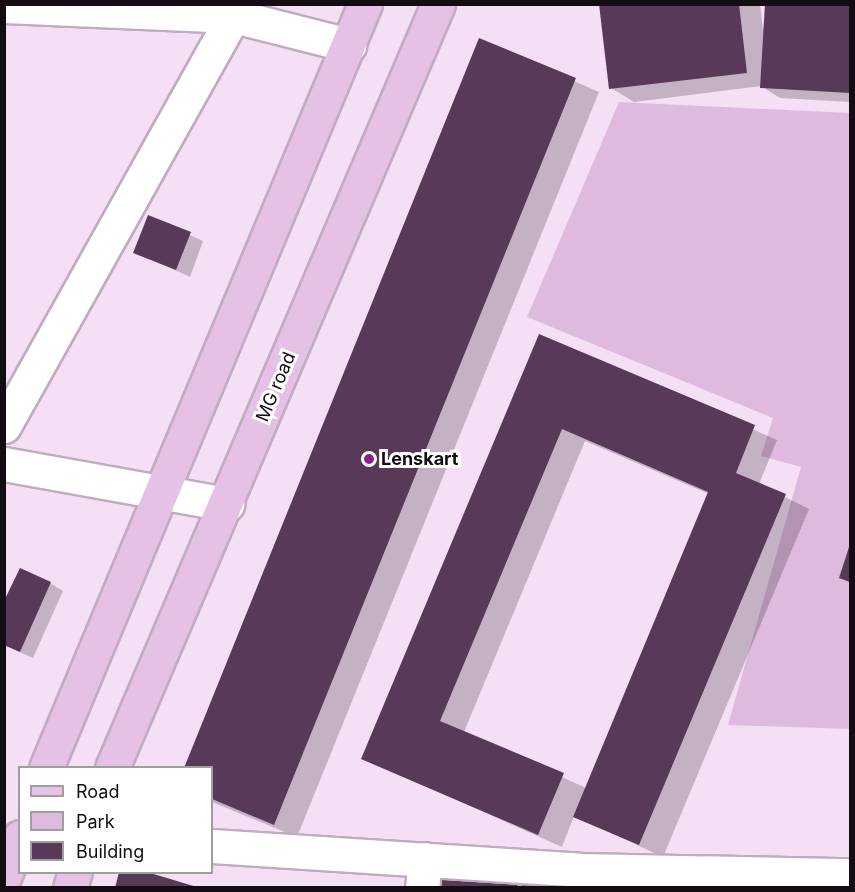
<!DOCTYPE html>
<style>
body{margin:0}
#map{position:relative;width:855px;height:892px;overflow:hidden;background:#f5dff5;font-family:Inter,sans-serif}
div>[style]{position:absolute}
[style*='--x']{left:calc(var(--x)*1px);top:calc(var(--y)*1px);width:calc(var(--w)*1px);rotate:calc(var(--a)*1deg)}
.green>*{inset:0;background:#dfbadf}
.shadow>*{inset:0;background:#0003}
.building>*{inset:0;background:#583958}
.roads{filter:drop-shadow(2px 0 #c0abc0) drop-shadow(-2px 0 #c0abc0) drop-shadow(0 2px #c0abc0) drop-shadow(0 -2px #c0abc0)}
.minor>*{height:33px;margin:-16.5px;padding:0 16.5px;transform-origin:16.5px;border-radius:16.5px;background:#fff}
.major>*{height:33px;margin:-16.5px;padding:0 16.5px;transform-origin:16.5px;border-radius:16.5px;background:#e6c1e6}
.dots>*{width:16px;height:16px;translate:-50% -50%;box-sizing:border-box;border:3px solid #fff;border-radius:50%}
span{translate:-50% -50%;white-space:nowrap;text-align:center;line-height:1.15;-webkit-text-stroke:6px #fff;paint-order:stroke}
.street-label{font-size:18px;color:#130c13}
.poi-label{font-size:18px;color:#130c13;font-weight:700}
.left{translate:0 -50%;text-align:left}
.frame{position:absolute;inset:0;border:6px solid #130c13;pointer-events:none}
.legend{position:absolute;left:18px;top:766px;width:195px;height:108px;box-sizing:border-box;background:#fff;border:2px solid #a19ea1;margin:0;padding:8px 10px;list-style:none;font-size:18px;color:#130c13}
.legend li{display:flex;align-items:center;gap:12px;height:30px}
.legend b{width:30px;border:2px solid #a19ea1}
</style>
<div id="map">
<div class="green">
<div style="clip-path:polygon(619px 102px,850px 113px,850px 729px,728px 725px,801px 467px,761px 456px,773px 418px,527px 317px)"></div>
</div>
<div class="shadow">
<div style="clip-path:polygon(600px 4px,760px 4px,763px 31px,766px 4px,850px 4px,850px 102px,780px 98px,761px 86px,634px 102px,611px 88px)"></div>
<div style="clip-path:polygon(480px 40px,599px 92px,297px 837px,212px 802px,212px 768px)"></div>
<div style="clip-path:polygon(149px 217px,203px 241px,190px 277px,135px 252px)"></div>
<div style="clip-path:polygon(evenodd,540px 336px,777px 440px,759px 484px,809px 509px,663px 857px,574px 816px,562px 847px,362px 758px,540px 336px,585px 441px,709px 494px,586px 788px,464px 732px,585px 441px)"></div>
<div style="clip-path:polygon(850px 547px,850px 583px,841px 578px)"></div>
<div style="clip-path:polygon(50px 583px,63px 591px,33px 658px,4px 645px,4px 605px)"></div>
<div style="clip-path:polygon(517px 881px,566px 888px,441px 888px)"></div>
</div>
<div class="building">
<div style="clip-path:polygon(599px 4px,739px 4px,747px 73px,609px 89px)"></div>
<div style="clip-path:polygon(765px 4px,850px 4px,850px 93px,760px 88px)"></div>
<div style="clip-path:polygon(479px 38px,576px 78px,274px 825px,212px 799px,212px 768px,184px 768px)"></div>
<div style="clip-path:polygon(148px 215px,191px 232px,176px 270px,133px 253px)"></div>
<div style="clip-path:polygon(539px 334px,755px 425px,736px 473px,786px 494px,639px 845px,573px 817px,708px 492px,562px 429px,440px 721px,564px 773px,538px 835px,361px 759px)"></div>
<div style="clip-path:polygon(850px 544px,850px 582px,839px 578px)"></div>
<div style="clip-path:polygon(20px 568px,51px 582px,20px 652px,4px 645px,4px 601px)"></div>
<div style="clip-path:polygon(119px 872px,147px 872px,200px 888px,115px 888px)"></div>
<div style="clip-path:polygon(440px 875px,518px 880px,517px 888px,439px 888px)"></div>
<div style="clip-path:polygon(523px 882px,565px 885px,565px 888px,522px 888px)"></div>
</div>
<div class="roads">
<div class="minor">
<div style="--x:4;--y:6;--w:230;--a:2.5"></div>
<div style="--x:234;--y:16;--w:119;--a:14.2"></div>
<div style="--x:4;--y:426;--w:484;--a:-60.8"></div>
<div style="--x:4;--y:464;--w:227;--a:10.2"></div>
<div style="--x:212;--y:846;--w:369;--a:3.7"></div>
<div style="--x:580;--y:870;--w:270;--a:1.1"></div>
<div style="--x:422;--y:888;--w:29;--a:-84"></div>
</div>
<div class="major">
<div style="--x:46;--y:768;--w:828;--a:-67.34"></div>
<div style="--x:112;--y:768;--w:831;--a:-66.89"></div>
<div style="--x:4;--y:877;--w:43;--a:-68.2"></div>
<div style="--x:70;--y:888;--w:17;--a:-73"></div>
</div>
</div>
<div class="dots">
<div style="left:369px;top:459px;background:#87228a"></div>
</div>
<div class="street-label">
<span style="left:276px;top:387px;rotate:-67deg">MG road</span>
</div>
<div class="poi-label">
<span class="left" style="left:381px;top:459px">Lenskart</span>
</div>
<div class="frame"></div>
<ul class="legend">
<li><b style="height:8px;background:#e6c1e6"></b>Road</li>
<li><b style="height:16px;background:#dfbadf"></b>Park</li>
<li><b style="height:16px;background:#583958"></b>Building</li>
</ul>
</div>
